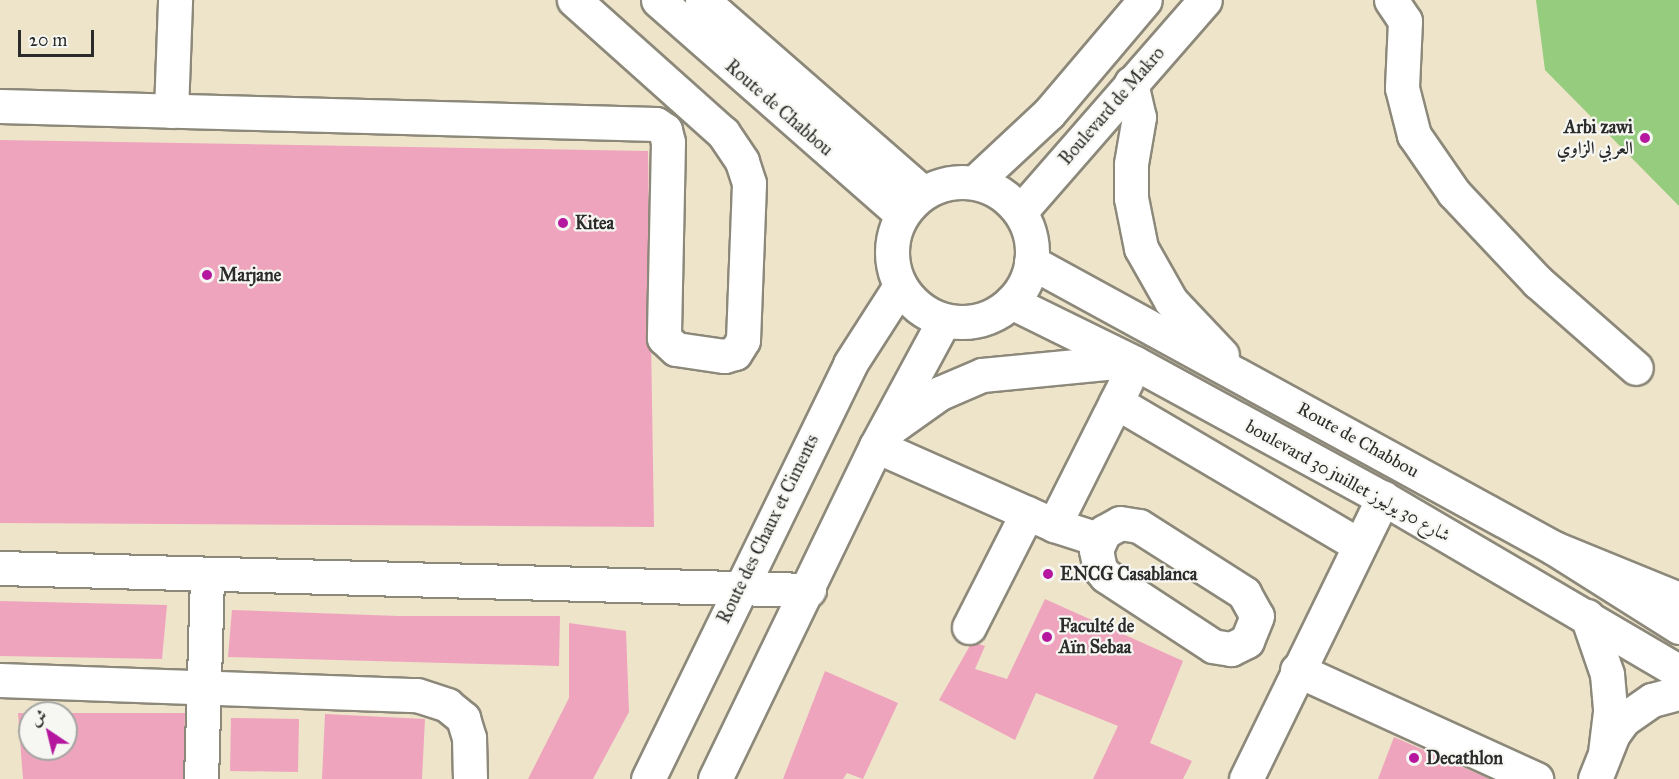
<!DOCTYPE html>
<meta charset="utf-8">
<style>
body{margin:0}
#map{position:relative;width:1679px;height:779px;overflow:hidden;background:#eee4c9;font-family:"IM FELL Great Primer",Amiri,serif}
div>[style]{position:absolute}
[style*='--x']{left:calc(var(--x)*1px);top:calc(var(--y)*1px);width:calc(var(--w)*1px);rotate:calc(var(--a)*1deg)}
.green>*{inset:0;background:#96cc7d}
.building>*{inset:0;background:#efa4be}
.roads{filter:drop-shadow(2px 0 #8c887a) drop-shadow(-2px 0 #8c887a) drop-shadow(0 2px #8c887a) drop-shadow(0 -2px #8c887a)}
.minor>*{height:33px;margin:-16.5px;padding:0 16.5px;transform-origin:16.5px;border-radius:16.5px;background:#fff}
.minor>.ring{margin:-16.5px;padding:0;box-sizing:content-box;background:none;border:33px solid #fff;border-radius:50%}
.highway>*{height:33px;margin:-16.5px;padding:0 16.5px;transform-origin:16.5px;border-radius:16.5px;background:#fff}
.dots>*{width:16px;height:16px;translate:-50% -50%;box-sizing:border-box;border:3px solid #f6f6f2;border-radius:50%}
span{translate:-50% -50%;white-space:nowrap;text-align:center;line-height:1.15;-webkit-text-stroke:4.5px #f6f6f2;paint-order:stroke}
.street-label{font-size:18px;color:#2b2b2b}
.poi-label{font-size:18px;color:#2b2b2b;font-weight:700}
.right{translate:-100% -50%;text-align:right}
.left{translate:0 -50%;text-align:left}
.north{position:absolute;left:18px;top:701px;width:60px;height:60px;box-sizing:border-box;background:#f6f6f2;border:2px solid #a5a5a2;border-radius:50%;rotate:325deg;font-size:16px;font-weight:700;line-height:24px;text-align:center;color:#2b2b2b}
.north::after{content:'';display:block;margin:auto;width:21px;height:27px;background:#b5179e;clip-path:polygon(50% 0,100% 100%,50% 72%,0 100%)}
.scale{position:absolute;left:18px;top:30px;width:76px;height:27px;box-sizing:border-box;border:3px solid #2b2b2b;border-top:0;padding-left:8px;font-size:18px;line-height:21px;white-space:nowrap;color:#2b2b2b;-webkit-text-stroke:4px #f6f6f2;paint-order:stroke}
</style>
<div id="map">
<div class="green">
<div style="clip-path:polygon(1536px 0,1679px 0,1679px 206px,1545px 70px)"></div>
</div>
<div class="building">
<div style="clip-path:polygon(0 140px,648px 151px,654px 527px,0 523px)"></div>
<div style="clip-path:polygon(1045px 599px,1183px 661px,1150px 743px,1192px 761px,1183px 779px,1093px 779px,1118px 726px,1036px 693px,1015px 740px,939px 700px,972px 642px,985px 646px,975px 669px,1007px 679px)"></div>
<div style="clip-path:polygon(0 601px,167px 605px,162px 659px,0 656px)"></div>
<div style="clip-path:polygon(232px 610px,398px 616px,560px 616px,559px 666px,228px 657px)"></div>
<div style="clip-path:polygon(569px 623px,626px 631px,629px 712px,593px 779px,528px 779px,569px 698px)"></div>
<div style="clip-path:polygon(825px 671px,898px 703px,863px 779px,847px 773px,843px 779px,783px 779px)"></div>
<div style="clip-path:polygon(18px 713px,30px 713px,30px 749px,66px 749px,66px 713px,185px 713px,184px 779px,23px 779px)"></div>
<div style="clip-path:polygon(325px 714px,425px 719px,422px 779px,322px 779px)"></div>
<div style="clip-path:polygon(231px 718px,299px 719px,298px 772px,230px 771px)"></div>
<div style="clip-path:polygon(1394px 737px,1490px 779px,1378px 779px)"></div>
</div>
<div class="roads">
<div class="minor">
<div style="--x:658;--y:0;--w:325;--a:41.3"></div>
<div style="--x:702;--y:0;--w:293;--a:41.1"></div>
<div style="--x:1391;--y:0;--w:25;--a:56"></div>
<div style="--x:1405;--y:21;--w:67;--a:92.6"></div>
<div style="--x:1402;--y:88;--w:49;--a:75.7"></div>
<div style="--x:1414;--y:135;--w:70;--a:55.4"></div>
<div style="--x:1454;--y:193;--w:122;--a:46.7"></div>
<div style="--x:1538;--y:282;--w:130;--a:41.3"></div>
<div style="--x:1131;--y:83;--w:35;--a:77"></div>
<div style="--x:1139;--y:117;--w:48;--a:99.7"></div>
<div style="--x:1131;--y:164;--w:34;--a:90"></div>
<div style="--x:1131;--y:198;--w:51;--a:78.7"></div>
<div style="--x:1141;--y:248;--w:61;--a:60.5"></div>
<div style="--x:1171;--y:301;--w:74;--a:46.6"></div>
<div style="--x:0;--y:106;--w:656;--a:1.57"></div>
<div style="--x:656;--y:124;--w:11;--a:34"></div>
<div style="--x:665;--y:130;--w:12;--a:76"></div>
<div style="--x:668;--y:142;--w:196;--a:91.2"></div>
<div style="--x:664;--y:338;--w:16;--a:43"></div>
<div style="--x:676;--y:349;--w:49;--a:8.3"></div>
<div style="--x:724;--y:356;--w:11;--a:-15"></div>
<div style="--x:735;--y:353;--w:15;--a:-58"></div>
<div style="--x:743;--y:340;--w:157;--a:-87.8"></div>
<div style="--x:749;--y:183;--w:23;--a:-108"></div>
<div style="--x:742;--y:161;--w:34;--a:-124"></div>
<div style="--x:723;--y:133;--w:200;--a:-138.2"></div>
<div style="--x:171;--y:111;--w:111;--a:-87.9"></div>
<div class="ring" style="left:892px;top:182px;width:107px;height:107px"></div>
<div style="--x:975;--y:182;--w:101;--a:-43"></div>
<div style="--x:1049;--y:113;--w:148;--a:-49.7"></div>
<div style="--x:1020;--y:212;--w:281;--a:-48.9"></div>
<div style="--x:1031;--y:262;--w:596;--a:28.67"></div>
<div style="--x:1554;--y:548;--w:148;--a:32.3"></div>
<div style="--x:1011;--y:302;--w:138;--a:26.2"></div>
<div style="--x:1135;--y:363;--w:282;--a:28.6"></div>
<div style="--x:1383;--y:498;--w:343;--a:30.4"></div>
<div style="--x:1116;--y:402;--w:282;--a:30.5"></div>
<div style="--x:892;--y:427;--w:59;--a:-35.3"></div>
<div style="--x:940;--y:393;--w:46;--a:-23.2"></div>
<div style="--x:982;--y:375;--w:147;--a:-5.5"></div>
<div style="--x:876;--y:446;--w:195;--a:23.9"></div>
<div style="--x:1054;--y:525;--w:46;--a:17.7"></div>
<div style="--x:1120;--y:523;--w:19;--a:9"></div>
<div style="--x:1139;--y:526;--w:125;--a:32.5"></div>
<div style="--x:1244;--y:593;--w:26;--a:61"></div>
<div style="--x:1257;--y:616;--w:27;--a:112"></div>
<div style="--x:1247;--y:641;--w:18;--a:153"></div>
<div style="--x:1231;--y:649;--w:18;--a:-171"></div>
<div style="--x:1213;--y:646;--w:128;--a:-146.8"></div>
<div style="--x:1106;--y:576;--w:9;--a:-131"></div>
<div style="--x:1100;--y:569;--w:19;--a:-102"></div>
<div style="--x:1096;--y:550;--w:20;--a:-66"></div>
<div style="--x:1104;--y:532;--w:18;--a:-29"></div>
<div style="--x:1054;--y:525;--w:160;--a:-63.3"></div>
<div style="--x:0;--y:568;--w:809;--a:1.56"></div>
<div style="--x:1587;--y:616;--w:61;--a:71"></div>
<div style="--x:1607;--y:674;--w:38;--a:85"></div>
<div style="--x:1610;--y:712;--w:38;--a:97"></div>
<div style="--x:969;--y:627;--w:128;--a:-63"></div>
<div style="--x:1297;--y:670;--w:263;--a:24.5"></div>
<div style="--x:0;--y:680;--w:417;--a:2.1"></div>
<div style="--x:417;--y:695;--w:32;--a:18"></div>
<div style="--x:447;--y:705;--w:21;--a:39"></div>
<div style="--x:463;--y:718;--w:21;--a:73"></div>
<div style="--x:469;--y:738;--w:41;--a:88.6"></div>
<div style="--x:201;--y:779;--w:205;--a:-88.3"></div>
<div style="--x:648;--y:779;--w:462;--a:-64"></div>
<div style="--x:850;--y:364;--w:93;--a:-57.3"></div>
<div style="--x:715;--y:779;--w:370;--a:-64.2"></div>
<div style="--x:876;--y:446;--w:143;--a:-61.6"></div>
<div style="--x:1246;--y:779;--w:313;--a:-64"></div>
<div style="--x:1595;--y:779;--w:48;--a:-68.2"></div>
<div style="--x:1613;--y:734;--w:17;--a:-54"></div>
<div style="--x:1623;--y:720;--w:35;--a:-35"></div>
<div style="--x:1652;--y:700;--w:28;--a:-15"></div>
</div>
<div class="highway">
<div style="--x:1554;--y:548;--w:135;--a:22.2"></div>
</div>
</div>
<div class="dots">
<div style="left:1645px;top:138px;background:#b5179e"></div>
<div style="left:563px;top:223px;background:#b5179e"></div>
<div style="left:207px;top:275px;background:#b5179e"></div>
<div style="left:1048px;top:574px;background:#b5179e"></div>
<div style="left:1047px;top:637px;background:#b5179e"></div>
<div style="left:1414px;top:758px;background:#b5179e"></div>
</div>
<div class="street-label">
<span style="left:1112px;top:106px;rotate:-49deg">Boulevard de Makro</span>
<span style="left:779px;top:108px;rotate:41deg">Route de Chabbou</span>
<span style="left:1358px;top:440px;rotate:29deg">Route de Chabbou</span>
<span style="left:1348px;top:481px;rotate:29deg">boulevard 30 juillet شارع 30 يوليوز</span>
<span style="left:768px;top:529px;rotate:-64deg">Route des Chaux et Ciments</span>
</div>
<div class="poi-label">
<span class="right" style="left:1633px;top:138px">Arbi zawi<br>العربي الزاوي</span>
<span class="left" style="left:575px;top:223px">Kitea</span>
<span class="left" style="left:219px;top:275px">Marjane</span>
<span class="left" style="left:1060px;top:574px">ENCG Casablanca</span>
<span class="left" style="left:1059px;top:637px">Faculté de<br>Aïn Sebaa</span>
<span class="left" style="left:1426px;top:758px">Decathlon</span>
</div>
<div class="north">ش</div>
<div class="scale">20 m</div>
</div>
